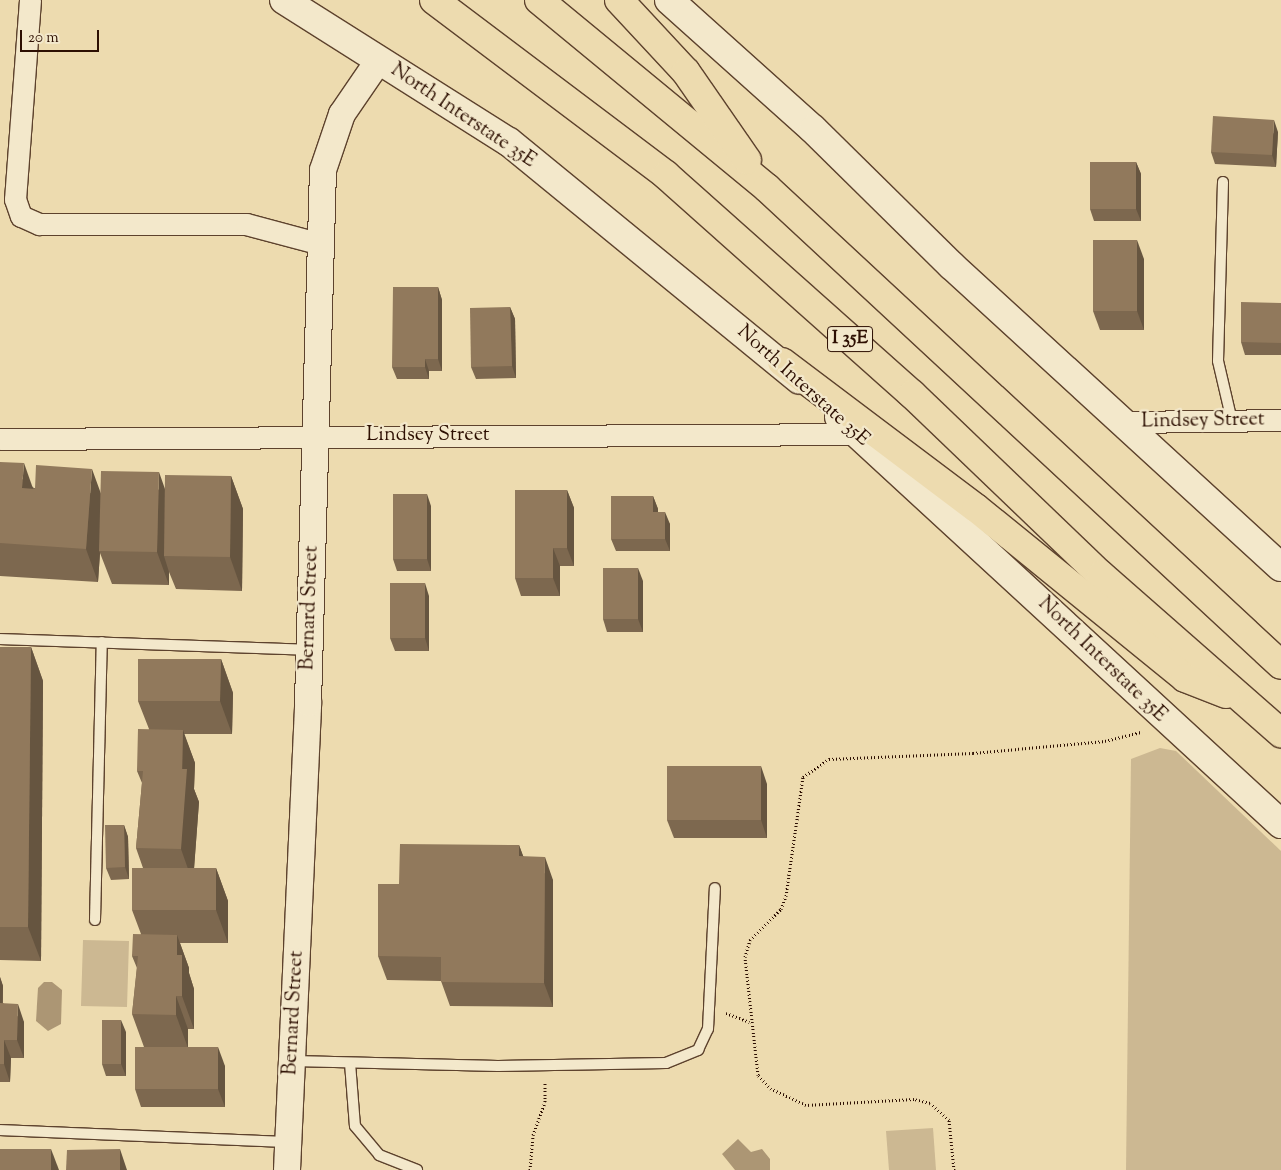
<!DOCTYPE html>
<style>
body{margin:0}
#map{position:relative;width:1281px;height:1170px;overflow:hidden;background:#eddbaf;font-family:"Sorts Mill Goudy",serif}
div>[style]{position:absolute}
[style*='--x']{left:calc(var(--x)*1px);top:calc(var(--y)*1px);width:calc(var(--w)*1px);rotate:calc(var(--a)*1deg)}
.green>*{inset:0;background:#ccb892}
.water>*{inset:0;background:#ac9674}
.path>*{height:3px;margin-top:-1.5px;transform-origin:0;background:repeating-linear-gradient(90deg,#2d0f02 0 1px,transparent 0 3.5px)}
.roads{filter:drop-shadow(1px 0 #5d422d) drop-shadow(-1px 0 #5d422d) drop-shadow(0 1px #5d422d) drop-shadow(0 -1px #5d422d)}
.service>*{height:10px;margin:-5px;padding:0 5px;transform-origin:5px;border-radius:5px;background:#f3e8cb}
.minor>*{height:21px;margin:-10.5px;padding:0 10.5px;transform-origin:10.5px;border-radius:10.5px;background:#f3e8cb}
.tertiary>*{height:26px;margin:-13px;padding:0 13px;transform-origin:13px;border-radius:13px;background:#f3e8cb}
.secondary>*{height:28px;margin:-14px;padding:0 14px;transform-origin:14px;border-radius:14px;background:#f3e8cb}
.motorway>*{height:28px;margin:-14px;padding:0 14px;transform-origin:14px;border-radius:14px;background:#eddbaf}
.wall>*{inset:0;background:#7d684f}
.shaded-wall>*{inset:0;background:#665540}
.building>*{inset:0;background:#91795c}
span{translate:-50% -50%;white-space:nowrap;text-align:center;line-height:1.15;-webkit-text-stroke:4.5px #f3e8cb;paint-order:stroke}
.shield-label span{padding:1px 4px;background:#f3e8cb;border:1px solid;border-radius:4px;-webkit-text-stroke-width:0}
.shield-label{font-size:19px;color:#2d0f02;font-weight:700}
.street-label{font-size:20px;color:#2d0f02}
.scale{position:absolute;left:20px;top:30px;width:79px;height:22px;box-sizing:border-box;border:2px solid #2d0f02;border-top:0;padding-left:6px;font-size:15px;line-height:18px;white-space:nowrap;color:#2d0f02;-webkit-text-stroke:4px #f3e8cb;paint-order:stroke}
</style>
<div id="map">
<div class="green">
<div style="clip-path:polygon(1160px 748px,1176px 751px,1281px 851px,1281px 1170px,1126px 1170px,1131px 759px)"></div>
<div style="clip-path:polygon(83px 940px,129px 941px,127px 1007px,81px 1006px)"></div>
<div style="clip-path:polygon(933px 1128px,936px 1170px,889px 1170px,886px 1131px)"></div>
</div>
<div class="water">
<div style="clip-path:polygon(44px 982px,52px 982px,62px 990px,61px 1024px,48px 1031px,36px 1021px,38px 988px)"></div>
<div style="clip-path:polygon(738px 1139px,751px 1152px,762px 1149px,770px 1159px,770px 1170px,735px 1170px,722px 1154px)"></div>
</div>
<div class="path">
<div style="--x:726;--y:1013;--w:25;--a:21"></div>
<div style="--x:530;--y:1170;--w:35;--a:-85"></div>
<div style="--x:533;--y:1135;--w:35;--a:-70"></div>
<div style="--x:545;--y:1102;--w:20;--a:-90"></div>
<div style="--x:954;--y:1170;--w:50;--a:-95.7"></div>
<div style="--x:949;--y:1120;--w:25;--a:-138"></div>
<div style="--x:930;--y:1103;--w:16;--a:-166"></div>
<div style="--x:914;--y:1099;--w:108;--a:176.8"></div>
<div style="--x:806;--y:1105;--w:38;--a:-155"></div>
<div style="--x:771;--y:1089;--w:19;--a:-133"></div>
<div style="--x:758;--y:1075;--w:119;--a:-96.3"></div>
<div style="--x:745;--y:957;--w:18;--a:-74"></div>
<div style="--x:750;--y:940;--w:44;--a:-45"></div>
<div style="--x:781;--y:909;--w:14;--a:-69"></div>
<div style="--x:786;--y:896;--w:120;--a:-81.9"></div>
<div style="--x:803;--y:777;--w:32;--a:-35"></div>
<div style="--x:829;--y:759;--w:144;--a:-2.4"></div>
<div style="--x:973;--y:753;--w:133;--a:-5.2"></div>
<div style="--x:1105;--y:741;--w:38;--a:-14"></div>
</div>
<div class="roads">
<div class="service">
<div style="--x:1223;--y:182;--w:179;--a:91.6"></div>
<div style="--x:1218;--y:361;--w:62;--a:76.9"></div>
<div style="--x:0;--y:639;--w:309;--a:2"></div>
<div style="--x:95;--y:920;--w:278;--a:-88.6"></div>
<div style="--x:293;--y:1061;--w:205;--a:1.4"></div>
<div style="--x:498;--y:1066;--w:168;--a:-1"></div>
<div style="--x:666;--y:1063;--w:35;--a:-22"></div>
<div style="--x:698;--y:1050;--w:23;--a:-65"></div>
<div style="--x:708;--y:1029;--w:141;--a:-87.2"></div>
<div style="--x:350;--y:1063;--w:63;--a:85.5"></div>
<div style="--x:355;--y:1126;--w:38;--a:50"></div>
<div style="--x:379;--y:1155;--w:41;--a:21.5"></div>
<div style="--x:0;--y:1130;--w:287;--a:2.4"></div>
</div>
<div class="minor">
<div style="--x:30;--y:0;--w:200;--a:94.3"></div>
<div style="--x:15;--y:199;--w:18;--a:71"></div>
<div style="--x:21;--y:216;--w:20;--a:24"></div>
<div style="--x:39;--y:224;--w:207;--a:0"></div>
<div style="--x:246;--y:224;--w:78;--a:14.9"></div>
<div style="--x:1125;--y:422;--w:156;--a:-0.7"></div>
<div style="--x:0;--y:439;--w:856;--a:-0.33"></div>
</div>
<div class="tertiary">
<div style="--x:287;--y:1170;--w:467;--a:-87.4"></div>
<div style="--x:308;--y:703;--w:533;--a:-88.39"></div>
<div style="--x:323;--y:170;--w:59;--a:-71.3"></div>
<div style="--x:342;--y:114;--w:65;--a:-55.6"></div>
</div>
<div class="secondary">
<div style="--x:284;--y:0;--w:266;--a:32.3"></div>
<div style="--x:509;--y:142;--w:375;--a:39.3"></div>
<div style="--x:669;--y:0;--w:193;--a:41.9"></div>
<div style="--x:813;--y:129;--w:194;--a:44.6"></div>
<div style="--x:951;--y:265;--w:447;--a:42.5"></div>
<div style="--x:839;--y:417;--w:601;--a:42.64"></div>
</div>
<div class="motorway">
<div style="--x:434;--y:0;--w:291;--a:37"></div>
<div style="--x:666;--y:175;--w:329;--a:41.7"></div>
<div style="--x:912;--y:394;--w:262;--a:43.8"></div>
<div style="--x:1101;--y:575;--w:240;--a:41.3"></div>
<div style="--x:539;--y:0;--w:296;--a:39.5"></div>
<div style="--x:767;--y:188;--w:701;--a:42.86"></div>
<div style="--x:619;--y:0;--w:98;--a:47.1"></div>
<div style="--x:686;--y:72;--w:107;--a:55.3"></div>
<div style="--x:782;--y:362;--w:243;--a:37"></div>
<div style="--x:976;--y:508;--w:269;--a:39.1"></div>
<div style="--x:1185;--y:678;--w:44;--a:21.3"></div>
</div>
</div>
<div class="wall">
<div style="clip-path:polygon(1278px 132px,1276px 167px,1215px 164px,1211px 152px)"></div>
<div style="clip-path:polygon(1136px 162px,1141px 174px,1141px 221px,1094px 221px,1090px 209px)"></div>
<div style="clip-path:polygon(1144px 259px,1144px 330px,1100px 330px,1093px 311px)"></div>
<div style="clip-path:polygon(438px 287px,442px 300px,442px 371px,429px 371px,429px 379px,397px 379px,392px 367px)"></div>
<div style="clip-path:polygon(1281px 303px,1281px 355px,1245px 355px,1241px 342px)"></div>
<div style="clip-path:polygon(510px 307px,515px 319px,516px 378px,476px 379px,471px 367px)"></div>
<div style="clip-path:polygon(0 462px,34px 488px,101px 494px,165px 489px,231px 476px,243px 509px,242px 591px,176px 589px,169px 572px,169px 585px,112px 584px,100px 553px,98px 582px,0 576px)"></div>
<div style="clip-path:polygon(567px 490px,574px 508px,574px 566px,560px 566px,560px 596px,521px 596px,515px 578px)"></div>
<div style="clip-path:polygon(653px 496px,658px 509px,658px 512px,670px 524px,670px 551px,616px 551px,611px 539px)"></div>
<div style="clip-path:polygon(431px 506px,431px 571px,397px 571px,393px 559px)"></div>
<div style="clip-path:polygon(643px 581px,643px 632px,607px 632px,603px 619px)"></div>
<div style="clip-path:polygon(429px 596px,429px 651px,395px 651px,390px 638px)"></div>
<div style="clip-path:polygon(0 647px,31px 647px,43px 681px,41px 961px,0 960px)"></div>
<div style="clip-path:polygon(221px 659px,233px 693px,232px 734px,184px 734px,195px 763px,194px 789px,199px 802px,194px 868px,216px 868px,228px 901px,228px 943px,180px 943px,189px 968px,189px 973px,194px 989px,194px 1029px,188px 1029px,188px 1047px,225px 1066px,225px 1107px,141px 1107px,135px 1089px,144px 1047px,132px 1014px,137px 968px,132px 956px,141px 934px,132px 910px,143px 868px,136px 848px,142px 783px,137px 771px,149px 729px,138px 701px)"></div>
<div style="clip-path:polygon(767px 784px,767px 838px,674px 838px,667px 820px)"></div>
<div style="clip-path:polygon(124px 825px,128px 837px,129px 879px,111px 880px,106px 868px)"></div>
<div style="clip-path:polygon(519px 845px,523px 856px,553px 880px,553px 1007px,450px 1006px,441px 981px,387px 980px,378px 956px,399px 884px)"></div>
<div style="clip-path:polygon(0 977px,3px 986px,3px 1003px,24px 1022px,24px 1058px,11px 1058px,10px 1082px,0 1082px)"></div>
<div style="clip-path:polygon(126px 1032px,126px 1076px,106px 1076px,102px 1064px)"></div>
</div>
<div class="shaded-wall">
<div style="clip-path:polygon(1274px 120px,1278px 132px,1276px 167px,1272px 155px)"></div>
<div style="clip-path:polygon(1136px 162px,1141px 174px,1141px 221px,1136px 209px)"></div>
<div style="clip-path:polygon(1137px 240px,1144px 259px,1144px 330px,1137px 311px)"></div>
<div style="clip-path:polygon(438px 287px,442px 300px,442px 371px,438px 359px)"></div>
<div style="clip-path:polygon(510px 307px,515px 319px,516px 378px,512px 366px)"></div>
<div style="clip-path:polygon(425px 359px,429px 371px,429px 379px,425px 367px)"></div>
<div style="clip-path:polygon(24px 463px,36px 497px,22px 488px)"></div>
<div style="clip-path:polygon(92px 469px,104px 502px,99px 551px,100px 553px,98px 582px,86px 549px)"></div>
<div style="clip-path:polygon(159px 472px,171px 506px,164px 556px,169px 572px,169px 585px,157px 552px)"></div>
<div style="clip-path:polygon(231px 476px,243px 509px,242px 591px,230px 557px)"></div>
<div style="clip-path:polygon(567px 490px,574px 508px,574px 566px,567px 548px)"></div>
<div style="clip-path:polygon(427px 494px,431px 506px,431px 571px,427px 559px)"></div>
<div style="clip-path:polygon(653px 496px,658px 509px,658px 524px,653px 512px)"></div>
<div style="clip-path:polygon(665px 512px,670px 524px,670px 551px,665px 539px)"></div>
<div style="clip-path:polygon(553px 548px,560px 566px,560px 596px,553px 578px)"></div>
<div style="clip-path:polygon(638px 568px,643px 581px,643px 632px,638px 619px)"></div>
<div style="clip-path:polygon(425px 583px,429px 596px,429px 651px,425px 638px)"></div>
<div style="clip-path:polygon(31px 647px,43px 681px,41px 961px,28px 927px)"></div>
<div style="clip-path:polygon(221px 659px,233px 693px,232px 734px,220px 701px)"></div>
<div style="clip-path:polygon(183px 730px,195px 763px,194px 789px,199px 802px,193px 883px,181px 849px)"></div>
<div style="clip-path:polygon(761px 766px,767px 784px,767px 838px,761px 820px)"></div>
<div style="clip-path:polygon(124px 825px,128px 837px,129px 879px,125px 867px)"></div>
<div style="clip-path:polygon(519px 845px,528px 869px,519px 856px)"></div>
<div style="clip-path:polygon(545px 857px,553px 880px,553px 1007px,544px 983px)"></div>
<div style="clip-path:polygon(216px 868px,228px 901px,228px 943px,216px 910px)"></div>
<div style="clip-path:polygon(177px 935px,189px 968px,189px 973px,194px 989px,194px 1029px,182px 996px,177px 955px)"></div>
<div style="clip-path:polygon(0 977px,3px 986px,2px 1021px,0 1015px)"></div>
<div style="clip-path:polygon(176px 996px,188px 1029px,188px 1048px,176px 1015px)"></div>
<div style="clip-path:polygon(18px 1004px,24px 1022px,24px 1058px,17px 1040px)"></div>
<div style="clip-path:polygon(121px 1020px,126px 1032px,126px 1076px,121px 1064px)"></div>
<div style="clip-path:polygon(4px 1040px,11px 1058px,10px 1082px,4px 1064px)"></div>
<div style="clip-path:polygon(218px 1047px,225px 1066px,225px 1107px,218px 1089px)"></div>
<div style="clip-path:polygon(51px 1149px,59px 1170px,51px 1170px)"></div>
<div style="clip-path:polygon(120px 1149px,127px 1170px,120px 1170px)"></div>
</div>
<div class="building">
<div style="clip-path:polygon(1213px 116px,1274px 120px,1272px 155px,1211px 152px)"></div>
<div style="clip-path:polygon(1090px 162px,1136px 162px,1136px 209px,1090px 209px)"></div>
<div style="clip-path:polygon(1093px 240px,1137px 240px,1137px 311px,1093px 311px)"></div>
<div style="clip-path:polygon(393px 287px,438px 287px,438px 359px,425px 359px,425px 367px,392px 367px)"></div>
<div style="clip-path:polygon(1241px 302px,1281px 303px,1281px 343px,1241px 342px)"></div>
<div style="clip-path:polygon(510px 307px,512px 366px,471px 367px,470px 308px)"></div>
<div style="clip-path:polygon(0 462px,24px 463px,22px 488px,35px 489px,36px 465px,92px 469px,86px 549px,0 543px)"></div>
<div style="clip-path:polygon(101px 471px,159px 472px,157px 552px,99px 551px)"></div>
<div style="clip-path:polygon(165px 475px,231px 476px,230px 557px,164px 556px)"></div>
<div style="clip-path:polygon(515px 490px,567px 490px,567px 548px,553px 548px,553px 578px,515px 578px)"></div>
<div style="clip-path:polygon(393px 494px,427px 494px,427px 559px,393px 559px)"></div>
<div style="clip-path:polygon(611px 496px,653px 496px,653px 512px,665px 512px,665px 539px,611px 539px)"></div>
<div style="clip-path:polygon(603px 568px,638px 568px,638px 619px,603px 619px)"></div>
<div style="clip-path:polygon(390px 583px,425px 583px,425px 638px,390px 638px)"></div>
<div style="clip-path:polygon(0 647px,31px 647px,28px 927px,0 927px)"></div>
<div style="clip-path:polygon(138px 659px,221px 659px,220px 701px,138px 701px)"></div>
<div style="clip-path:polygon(138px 729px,183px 730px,182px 769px,187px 769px,181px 849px,136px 848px,143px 771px,137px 771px)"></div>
<div style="clip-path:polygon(667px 766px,761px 766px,761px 820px,667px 820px)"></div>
<div style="clip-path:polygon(105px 825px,124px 825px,125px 867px,106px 868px)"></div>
<div style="clip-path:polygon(400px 844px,519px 845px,519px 856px,545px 857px,544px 983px,441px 982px,441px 957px,378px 956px,378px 884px,399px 884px)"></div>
<div style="clip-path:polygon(132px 868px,216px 868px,216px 910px,132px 910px)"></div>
<div style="clip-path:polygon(133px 934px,177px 935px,177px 955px,182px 955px,182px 996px,176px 996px,176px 1015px,132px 1014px,138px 956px,132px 956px)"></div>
<div style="clip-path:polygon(0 1003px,18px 1004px,17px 1040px,4px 1040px,4px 1064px,0 1064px)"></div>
<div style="clip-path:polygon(102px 1020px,121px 1020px,121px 1064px,102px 1064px)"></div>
<div style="clip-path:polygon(135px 1047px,218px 1047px,218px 1089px,135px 1089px)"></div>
<div style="clip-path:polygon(0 1149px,51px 1149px,51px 1170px,0 1170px)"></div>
<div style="clip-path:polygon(120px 1149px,120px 1170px,66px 1170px,67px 1150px)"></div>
</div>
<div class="shield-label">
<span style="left:850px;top:339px">I 35E</span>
</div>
<div class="street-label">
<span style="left:463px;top:116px;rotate:34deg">North Interstate 35E</span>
<span style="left:803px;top:386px;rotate:42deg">North Interstate 35E</span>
<span style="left:1203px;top:421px;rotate:-1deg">Lindsey Street</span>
<span style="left:428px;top:435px">Lindsey Street</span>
<span style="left:310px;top:608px;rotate:-88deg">Bernard Street</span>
<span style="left:1102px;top:660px;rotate:44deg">North Interstate 35E</span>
<span style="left:294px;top:1013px;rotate:-87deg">Bernard Street</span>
</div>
<div class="scale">20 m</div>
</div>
